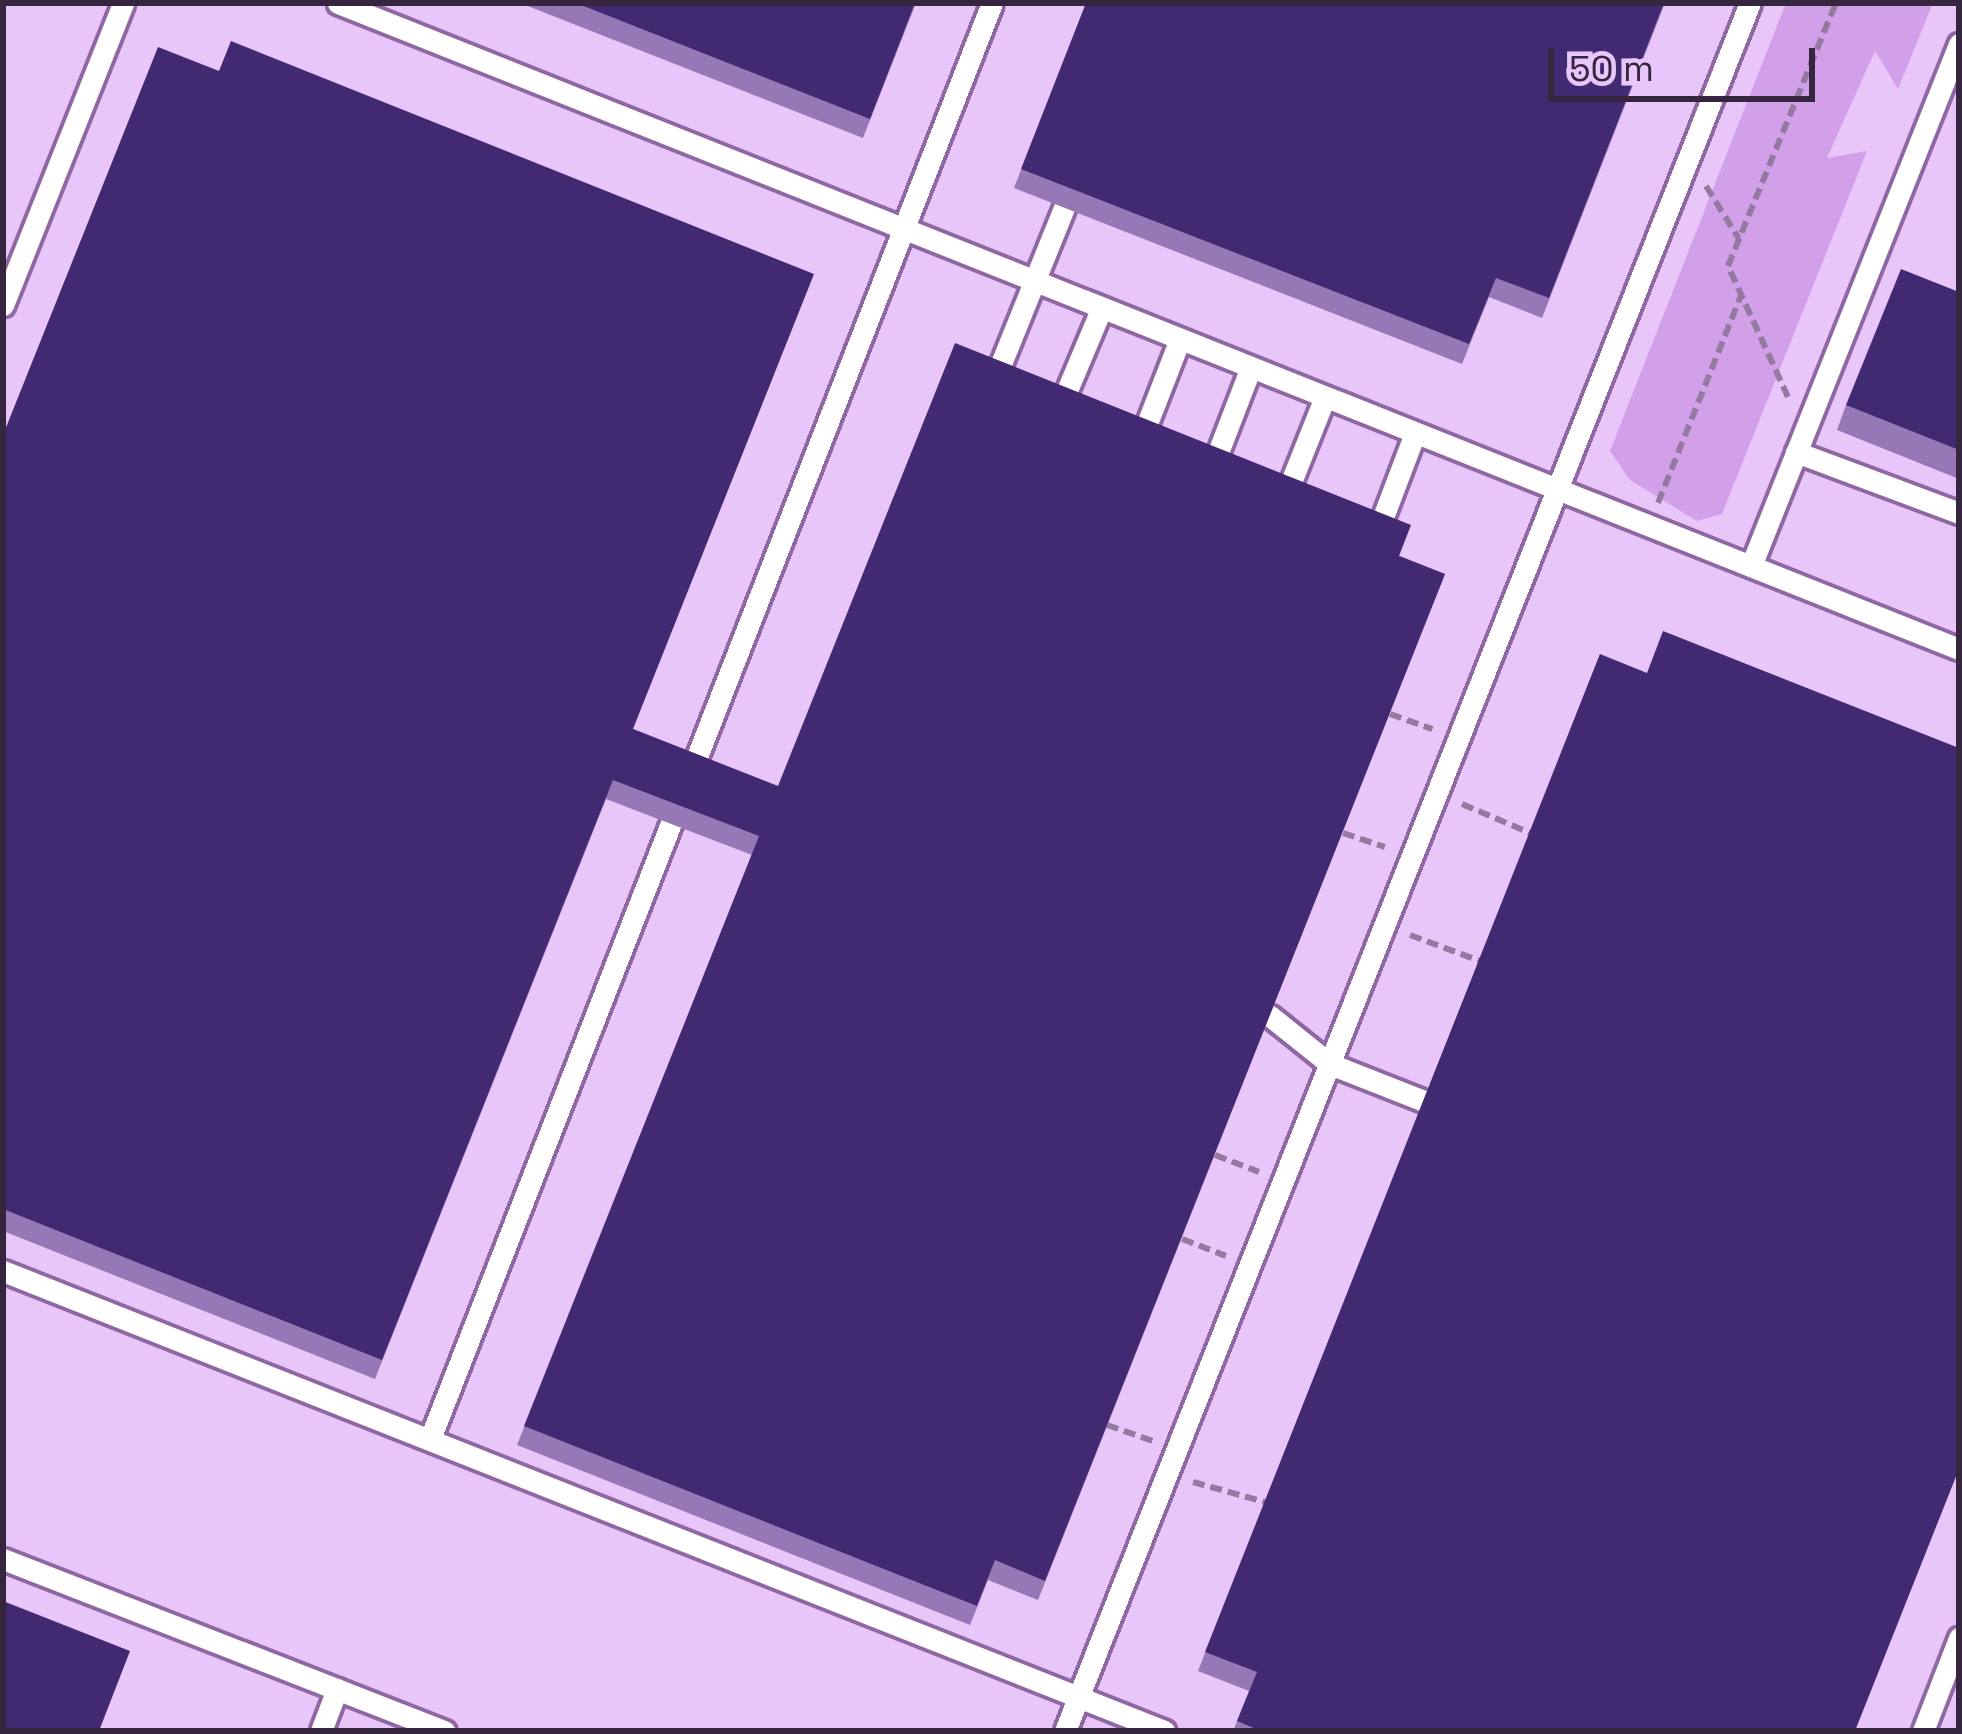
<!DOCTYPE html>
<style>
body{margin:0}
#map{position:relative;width:1962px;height:1734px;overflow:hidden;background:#e9c6fa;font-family:"Space Grotesk",sans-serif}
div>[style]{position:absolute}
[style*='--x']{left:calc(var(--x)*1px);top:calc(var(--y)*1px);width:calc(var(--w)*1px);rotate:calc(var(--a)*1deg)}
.green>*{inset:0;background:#d1a0e9}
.path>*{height:6px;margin-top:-3px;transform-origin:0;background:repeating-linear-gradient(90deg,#9479a0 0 12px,transparent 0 18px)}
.roads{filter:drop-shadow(3px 0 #8f67a2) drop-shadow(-3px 0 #8f67a2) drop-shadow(0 3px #8f67a2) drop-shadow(0 -3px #8f67a2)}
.lane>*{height:21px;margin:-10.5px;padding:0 10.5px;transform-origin:10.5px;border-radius:10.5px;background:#fff}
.wall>*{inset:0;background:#9678b6}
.building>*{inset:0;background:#422a73}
span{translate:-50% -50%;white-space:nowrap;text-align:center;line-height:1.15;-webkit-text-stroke:12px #e9c6fa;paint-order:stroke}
.frame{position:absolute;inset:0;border:6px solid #36253e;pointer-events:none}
.scale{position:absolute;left:1548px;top:48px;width:267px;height:54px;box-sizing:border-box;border:6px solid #36253e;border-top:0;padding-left:15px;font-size:36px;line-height:42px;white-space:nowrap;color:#36253e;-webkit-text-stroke:9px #e9c6fa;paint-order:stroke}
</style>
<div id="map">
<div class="green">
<div style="clip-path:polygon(1786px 3px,1933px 3px,1898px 89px,1875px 51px,1827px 158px,1867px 151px,1722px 514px,1697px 521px,1630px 480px,1610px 451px)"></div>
</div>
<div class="path">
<div style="--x:1706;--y:186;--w:62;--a:58.1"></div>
<div style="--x:1788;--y:397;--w:144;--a:-114.6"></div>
<div style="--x:1728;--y:266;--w:284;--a:-67.7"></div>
<div style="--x:1658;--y:503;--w:224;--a:-68.2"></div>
<div style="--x:1390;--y:714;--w:45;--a:19.7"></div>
<div style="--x:1462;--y:804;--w:74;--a:23.1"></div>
<div style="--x:1343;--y:833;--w:44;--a:18.4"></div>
<div style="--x:1410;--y:935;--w:75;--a:20.4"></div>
<div style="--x:1215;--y:1155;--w:47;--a:21.1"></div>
<div style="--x:1182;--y:1239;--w:47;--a:21.1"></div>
<div style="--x:1107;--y:1425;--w:49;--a:19.2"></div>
<div style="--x:1193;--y:1482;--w:75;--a:15.5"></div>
</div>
<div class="roads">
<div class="lane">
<div style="--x:338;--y:3;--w:1745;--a:21.73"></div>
<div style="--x:3;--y:305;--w:325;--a:-68.3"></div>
<div style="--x:994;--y:381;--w:187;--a:-68"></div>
<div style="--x:1060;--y:407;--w:108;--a:-67.2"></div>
<div style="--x:1141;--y:439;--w:107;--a:-68.7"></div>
<div style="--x:1796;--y:452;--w:174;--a:20.5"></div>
<div style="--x:1212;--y:468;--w:108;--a:-68.9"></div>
<div style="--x:1285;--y:497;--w:108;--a:-68.2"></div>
<div style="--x:1377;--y:533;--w:107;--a:-69.2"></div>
<div style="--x:1751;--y:566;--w:562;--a:-68.27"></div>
<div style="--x:1270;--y:1016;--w:77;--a:38.7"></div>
<div style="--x:1330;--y:1064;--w:101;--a:21.5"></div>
<div style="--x:3;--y:1271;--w:1249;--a:21.61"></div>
<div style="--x:430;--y:1439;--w:1542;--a:-68.63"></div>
<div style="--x:3;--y:1559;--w:474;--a:21.3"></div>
<div style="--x:321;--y:1731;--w:45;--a:-69.1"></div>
<div style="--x:1065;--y:1731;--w:1859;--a:-68.38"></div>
<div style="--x:1923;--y:1731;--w:100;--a:-68.8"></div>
</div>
</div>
<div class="wall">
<div style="clip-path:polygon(520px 3px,916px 3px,863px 138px)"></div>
<div style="clip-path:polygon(1086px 3px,1665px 3px,1542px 318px,1489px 297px,1462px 364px,1014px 188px)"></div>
<div style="clip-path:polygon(1959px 292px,1959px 479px,1837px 430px,1846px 405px)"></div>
<div style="clip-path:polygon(3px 435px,633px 729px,778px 786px,1400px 556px,1445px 574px,1038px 1600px,988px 1580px,970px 1625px,517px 1445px,752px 855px,606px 799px,375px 1379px,3px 1231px)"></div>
<div style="clip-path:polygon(1600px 654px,1856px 1731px,1233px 1731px,1249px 1691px,1198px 1671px)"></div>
</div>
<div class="building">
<div style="clip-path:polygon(576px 3px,915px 3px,870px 119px)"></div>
<div style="clip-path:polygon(1086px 3px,1664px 3px,1549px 298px,1496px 278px,1469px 344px,1021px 169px)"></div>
<div style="clip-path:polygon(231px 41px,814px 274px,633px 729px,778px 786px,955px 343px,1411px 525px,1399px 556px,1445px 574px,1045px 1581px,995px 1560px,977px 1606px,524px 1426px,759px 836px,613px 780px,382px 1360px,3px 1209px,3px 435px,158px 47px,219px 71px)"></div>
<div style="clip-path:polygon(1901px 269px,1959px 292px,1959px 450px,1846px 405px)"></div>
<div style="clip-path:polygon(1663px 631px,1959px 748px,1959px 1469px,1855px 1731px,1261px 1731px,1237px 1721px,1257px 1672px,1205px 1652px,1600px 654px,1647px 673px)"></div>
<div style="clip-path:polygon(3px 1601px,130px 1651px,99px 1731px,3px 1731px)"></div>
</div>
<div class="frame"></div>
<div class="scale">50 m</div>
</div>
